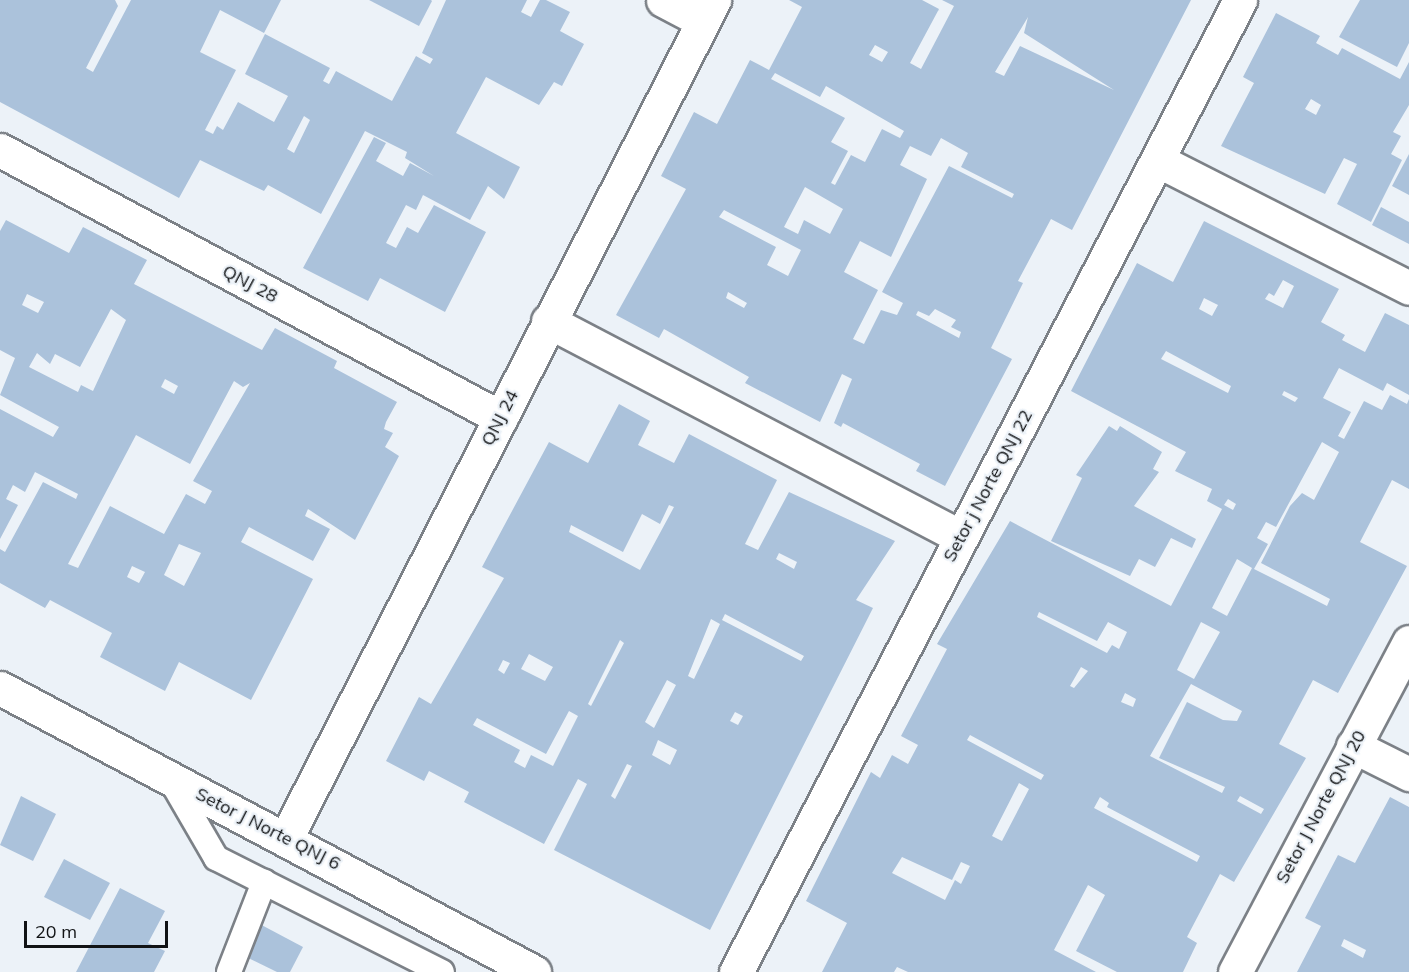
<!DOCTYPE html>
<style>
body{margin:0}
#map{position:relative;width:1409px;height:972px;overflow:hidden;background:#ecf2f8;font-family:Mulish,sans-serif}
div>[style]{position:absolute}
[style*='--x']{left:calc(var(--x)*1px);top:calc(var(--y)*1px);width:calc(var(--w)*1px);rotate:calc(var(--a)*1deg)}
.building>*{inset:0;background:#abc2db}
.roads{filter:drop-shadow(2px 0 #7c8187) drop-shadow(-2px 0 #7c8187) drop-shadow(0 2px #7c8187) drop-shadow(0 -2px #7c8187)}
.lane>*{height:24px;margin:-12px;padding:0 12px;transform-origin:12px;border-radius:12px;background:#fff}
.street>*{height:33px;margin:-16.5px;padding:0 16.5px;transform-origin:16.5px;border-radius:16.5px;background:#fff}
.secondary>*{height:33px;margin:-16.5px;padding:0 16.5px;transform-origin:16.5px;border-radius:16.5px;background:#fff}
span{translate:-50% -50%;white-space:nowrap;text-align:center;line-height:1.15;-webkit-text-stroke:4.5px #ecf2f8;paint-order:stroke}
.street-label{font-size:18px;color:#111315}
.scale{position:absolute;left:24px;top:921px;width:144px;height:27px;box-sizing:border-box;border:3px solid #111315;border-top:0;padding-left:8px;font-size:18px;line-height:21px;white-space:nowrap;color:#111315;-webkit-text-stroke:4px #ecf2f8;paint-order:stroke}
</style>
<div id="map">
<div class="building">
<div style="clip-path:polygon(evenodd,0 0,115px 0,118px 6px,86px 68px,93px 72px,131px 0,281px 0,264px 33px,220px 10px,200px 52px,236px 70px,205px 130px,213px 134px,217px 126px,223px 130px,238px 102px,274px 122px,288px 96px,245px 74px,265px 34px,330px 68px,323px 81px,329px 84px,336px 71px,392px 101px,416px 56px,430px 64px,433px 59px,422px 53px,446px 0,527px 0,521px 12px,531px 17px,540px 0,546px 0,570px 12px,560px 31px,584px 44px,562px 86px,554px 82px,539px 105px,486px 77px,456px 133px,520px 167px,504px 199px,488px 186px,470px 220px,423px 195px,416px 210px,406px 205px,386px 243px,396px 248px,407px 227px,418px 233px,434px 205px,486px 232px,445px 312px,380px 278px,368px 301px,303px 268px,374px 137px,386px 143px,376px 161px,403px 176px,410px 163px,434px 176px,405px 158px,407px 152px,365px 131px,321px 214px,268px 185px,264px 191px,200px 160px,179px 198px,0 102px,0 0,304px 116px,310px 120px,294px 153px,287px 149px,304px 116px)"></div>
<div style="clip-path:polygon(369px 0,431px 0,432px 1px,419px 26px)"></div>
<div style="clip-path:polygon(evenodd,789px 0,922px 0,939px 9px,910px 63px,921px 69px,954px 6px,942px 0,1191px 0,1072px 230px,1051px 219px,1018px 281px,1023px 283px,991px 348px,1012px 359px,945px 486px,916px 471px,920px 464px,843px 423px,841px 427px,834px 423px,852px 379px,842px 374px,820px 422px,745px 383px,749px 377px,664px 329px,659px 338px,616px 315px,686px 189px,661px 176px,694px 112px,717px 124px,750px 60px,769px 70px,802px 7px,789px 0,1028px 17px,1024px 33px,1114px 90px,1020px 46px,1004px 76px,995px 72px,1028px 17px,789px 0,875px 45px,888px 52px,882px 62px,869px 55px,875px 45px,789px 0,775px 73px,820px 97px,826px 86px,904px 131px,900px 138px,882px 129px,865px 162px,851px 155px,835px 185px,831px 183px,848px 151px,831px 142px,845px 118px,771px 79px,775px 73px,789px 0,941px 138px,968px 153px,961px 167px,1014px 194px,1012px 198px,949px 166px,882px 292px,903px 303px,897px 315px,881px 310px,864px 344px,853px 339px,878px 290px,844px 272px,860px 241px,891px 257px,927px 179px,900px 165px,910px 146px,931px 156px,941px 138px,789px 0,805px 187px,843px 209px,830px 234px,804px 220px,798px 234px,784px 227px,805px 187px,789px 0,724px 210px,801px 250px,788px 276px,767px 265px,776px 247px,719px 217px,724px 210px,789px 0,728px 292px,747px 303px,744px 308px,726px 298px,728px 292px,789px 0,935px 309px,956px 320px,951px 327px,961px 332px,959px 338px,916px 315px,918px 311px,929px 316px,935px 309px)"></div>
<div style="clip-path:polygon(1360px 0,1409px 0,1409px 43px,1397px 67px,1339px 37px)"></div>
<div style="clip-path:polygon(evenodd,1276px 13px,1320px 36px,1316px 43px,1338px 55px,1342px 48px,1400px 79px,1409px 62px,1409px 105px,1393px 132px,1401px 136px,1391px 154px,1402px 160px,1371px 222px,1337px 204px,1357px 164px,1344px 158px,1325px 194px,1221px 146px,1254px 83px,1243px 77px,1276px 13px,1311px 99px,1321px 105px,1316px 115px,1305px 109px,1311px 99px)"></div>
<div style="clip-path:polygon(1409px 154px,1409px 195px,1392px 186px)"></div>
<div style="clip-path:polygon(1381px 207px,1409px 222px,1409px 244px,1372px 225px)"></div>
<div style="clip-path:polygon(evenodd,6px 220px,69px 253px,83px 227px,147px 260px,134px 284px,262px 350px,275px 328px,337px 361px,334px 368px,397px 402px,386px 422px,384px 429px,393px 433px,385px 447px,399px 456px,355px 540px,308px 509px,305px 516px,330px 529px,313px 561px,249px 527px,241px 542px,313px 579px,251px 700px,179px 662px,165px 691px,100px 657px,112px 633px,50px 600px,45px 608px,0 583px,0 549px,5px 552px,43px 482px,76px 499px,78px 494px,35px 472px,25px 492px,13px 485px,6px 499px,18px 505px,0 539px,0 409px,53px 437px,59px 427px,0 395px,15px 358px,0 350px,0 231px,6px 220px,27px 294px,44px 302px,38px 313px,22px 305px,27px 294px,6px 220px,111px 309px,126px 320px,93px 391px,81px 385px,78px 392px,29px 367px,37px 353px,50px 364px,55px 354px,80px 367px,111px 309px,6px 220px,165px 379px,178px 386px,174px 394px,161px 387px,165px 379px,6px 220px,234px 381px,243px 387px,250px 383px,193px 481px,212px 491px,205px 504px,186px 494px,164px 534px,110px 506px,78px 568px,68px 564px,136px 435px,190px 464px,234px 381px,6px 220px,179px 544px,201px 553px,184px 586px,164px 575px,179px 544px,6px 220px,132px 566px,145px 572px,139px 583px,127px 577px,132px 566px)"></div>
<div style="clip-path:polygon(evenodd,1204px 221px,1339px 289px,1321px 322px,1345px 335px,1342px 340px,1365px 352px,1385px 313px,1409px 325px,1409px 395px,1387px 383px,1383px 391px,1339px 368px,1323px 398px,1351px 412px,1338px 436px,1344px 439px,1364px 401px,1382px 410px,1390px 395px,1407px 404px,1409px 399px,1409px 489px,1392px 480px,1360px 542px,1407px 566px,1338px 693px,1313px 680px,1279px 744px,1306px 758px,1234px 882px,1220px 874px,1187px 937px,1197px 943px,1183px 972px,1117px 972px,1076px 951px,1105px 895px,1088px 885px,1054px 950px,1096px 972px,908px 972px,897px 967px,894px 972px,822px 972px,847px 923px,806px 901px,871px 772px,880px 778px,892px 755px,908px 764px,918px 745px,901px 736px,947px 649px,937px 644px,1010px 521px,1171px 606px,1222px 509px,1207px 501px,1212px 489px,1175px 471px,1186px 452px,1071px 391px,1137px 263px,1173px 282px,1204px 221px,1283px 280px,1294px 286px,1283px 308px,1265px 299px,1269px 293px,1274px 296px,1283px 280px,1204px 221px,1204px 298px,1218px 305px,1212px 316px,1199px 309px,1204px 298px,1204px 221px,1166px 351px,1231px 386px,1228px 393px,1161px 359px,1166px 351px,1204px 221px,1284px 391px,1298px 398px,1295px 402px,1282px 395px,1284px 391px,1204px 221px,1322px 442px,1339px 452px,1314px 500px,1302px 493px,1290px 506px,1261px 563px,1330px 599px,1327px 606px,1254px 569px,1268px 544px,1257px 538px,1266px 522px,1276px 527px,1322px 442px,1204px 221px,1228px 499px,1236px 504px,1233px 510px,1224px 505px,1228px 499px,1204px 221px,1237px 559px,1252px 568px,1227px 616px,1212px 608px,1237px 559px,1204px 221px,1039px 612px,1097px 641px,1108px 622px,1127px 632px,1119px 649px,1112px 645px,1107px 653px,1037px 617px,1039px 612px,1204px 221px,1201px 622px,1220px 632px,1194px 679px,1177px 670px,1201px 622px,1204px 221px,1081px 667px,1088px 671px,1074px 688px,1070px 686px,1081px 667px,1204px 221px,1191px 684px,1242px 711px,1237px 721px,1223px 720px,1187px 702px,1159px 758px,1225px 787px,1222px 793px,1150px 756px,1191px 684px,1204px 221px,1125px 693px,1136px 699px,1133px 707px,1121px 702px,1125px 693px,1204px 221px,970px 735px,1044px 775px,1041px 780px,967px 740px,970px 735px,1204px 221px,1019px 783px,1029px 789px,1002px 841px,992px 836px,1019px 783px,1204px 221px,1240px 796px,1264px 809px,1261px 814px,1237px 801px,1240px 796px,1204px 221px,1100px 797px,1109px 803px,1107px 807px,1200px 856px,1197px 862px,1094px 808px,1100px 797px,1204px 221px,902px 857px,952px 880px,961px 862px,970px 866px,961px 884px,955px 880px,945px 900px,892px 873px,902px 857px)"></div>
<div style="clip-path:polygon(evenodd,619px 404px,650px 421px,638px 445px,674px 463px,689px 434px,777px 480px,745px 544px,758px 550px,789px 492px,895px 541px,856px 600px,873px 608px,710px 930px,554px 850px,587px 784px,578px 779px,544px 844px,464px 802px,469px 792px,429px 771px,424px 781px,386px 761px,419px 697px,431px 704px,504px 578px,482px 567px,549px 442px,588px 463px,619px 404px,669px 505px,674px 507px,640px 570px,569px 532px,571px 525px,623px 552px,642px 514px,660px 524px,669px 505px,619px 404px,779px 553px,797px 562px,794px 569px,776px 559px,779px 553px,619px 404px,725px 614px,804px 656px,801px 661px,722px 620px,725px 614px,619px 404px,711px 619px,720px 624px,694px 679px,688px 676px,711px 619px,619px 404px,620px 640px,624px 643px,591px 706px,588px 704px,620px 640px,619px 404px,529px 654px,553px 667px,545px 681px,521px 669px,529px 654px,619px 404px,503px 660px,510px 663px,504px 674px,498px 670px,503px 660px,619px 404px,667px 680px,676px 685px,654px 728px,645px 722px,667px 680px,619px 404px,569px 711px,578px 716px,553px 766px,531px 755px,525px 768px,514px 762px,520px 750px,473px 725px,477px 718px,546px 754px,569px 711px,619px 404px,735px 712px,743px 716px,738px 725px,730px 721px,735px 712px,619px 404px,658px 740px,677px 750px,670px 765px,652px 755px,658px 740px,619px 404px,627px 764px,632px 766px,615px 799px,611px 796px,627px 764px)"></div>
<div style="clip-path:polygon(1109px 426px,1117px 431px,1120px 426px,1162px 452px,1153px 469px,1159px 472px,1134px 506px,1196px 539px,1192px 548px,1171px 538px,1155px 567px,1139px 559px,1130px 576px,1051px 541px,1082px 478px,1076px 475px)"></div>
<div style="clip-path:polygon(21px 796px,56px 814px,33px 861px,0 845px)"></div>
<div style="clip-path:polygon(evenodd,1390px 797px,1409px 807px,1409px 972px,1297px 972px,1321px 926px,1305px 918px,1338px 855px,1355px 863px,1390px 797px,1344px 939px,1366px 950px,1363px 958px,1341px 946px,1344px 939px)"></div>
<div style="clip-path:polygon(64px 859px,110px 883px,90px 920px,44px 897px)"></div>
<div style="clip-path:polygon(120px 888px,165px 911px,148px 943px,165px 951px,154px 972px,76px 972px)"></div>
<div style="clip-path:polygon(254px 921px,303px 947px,290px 972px,277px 972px,238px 953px)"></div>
</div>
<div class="roads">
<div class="lane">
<div style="--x:172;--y:782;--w:88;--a:59.9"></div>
<div style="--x:216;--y:858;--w:253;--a:26.8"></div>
<div style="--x:229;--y:972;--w:97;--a:-68.7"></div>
</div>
<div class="street">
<div style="--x:663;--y:0;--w:45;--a:27.7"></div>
<div style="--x:0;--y:150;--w:568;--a:28.14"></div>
<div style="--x:1159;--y:161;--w:280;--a:26.9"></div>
<div style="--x:548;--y:321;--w:466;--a:27.6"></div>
<div style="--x:1353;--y:746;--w:63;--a:26.6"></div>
<div style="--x:287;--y:836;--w:939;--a:-62.94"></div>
<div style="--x:736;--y:972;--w:1095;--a:-62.59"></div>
<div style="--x:1235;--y:972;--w:373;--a:-62.2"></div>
</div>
<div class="secondary">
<div style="--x:0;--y:688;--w:605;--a:28.01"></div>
</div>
</div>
<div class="street-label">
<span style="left:250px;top:284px;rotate:28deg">QNJ 28</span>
<span style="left:500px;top:418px;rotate:-63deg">QNJ 24</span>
<span style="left:988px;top:486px;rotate:-62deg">Setor j Norte QNJ 22</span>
<span style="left:1321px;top:807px;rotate:-62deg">Setor J Norte QNJ 20</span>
<span style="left:268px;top:829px;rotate:27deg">Setor J Norte QNJ 6</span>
</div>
<div class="scale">20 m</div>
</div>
